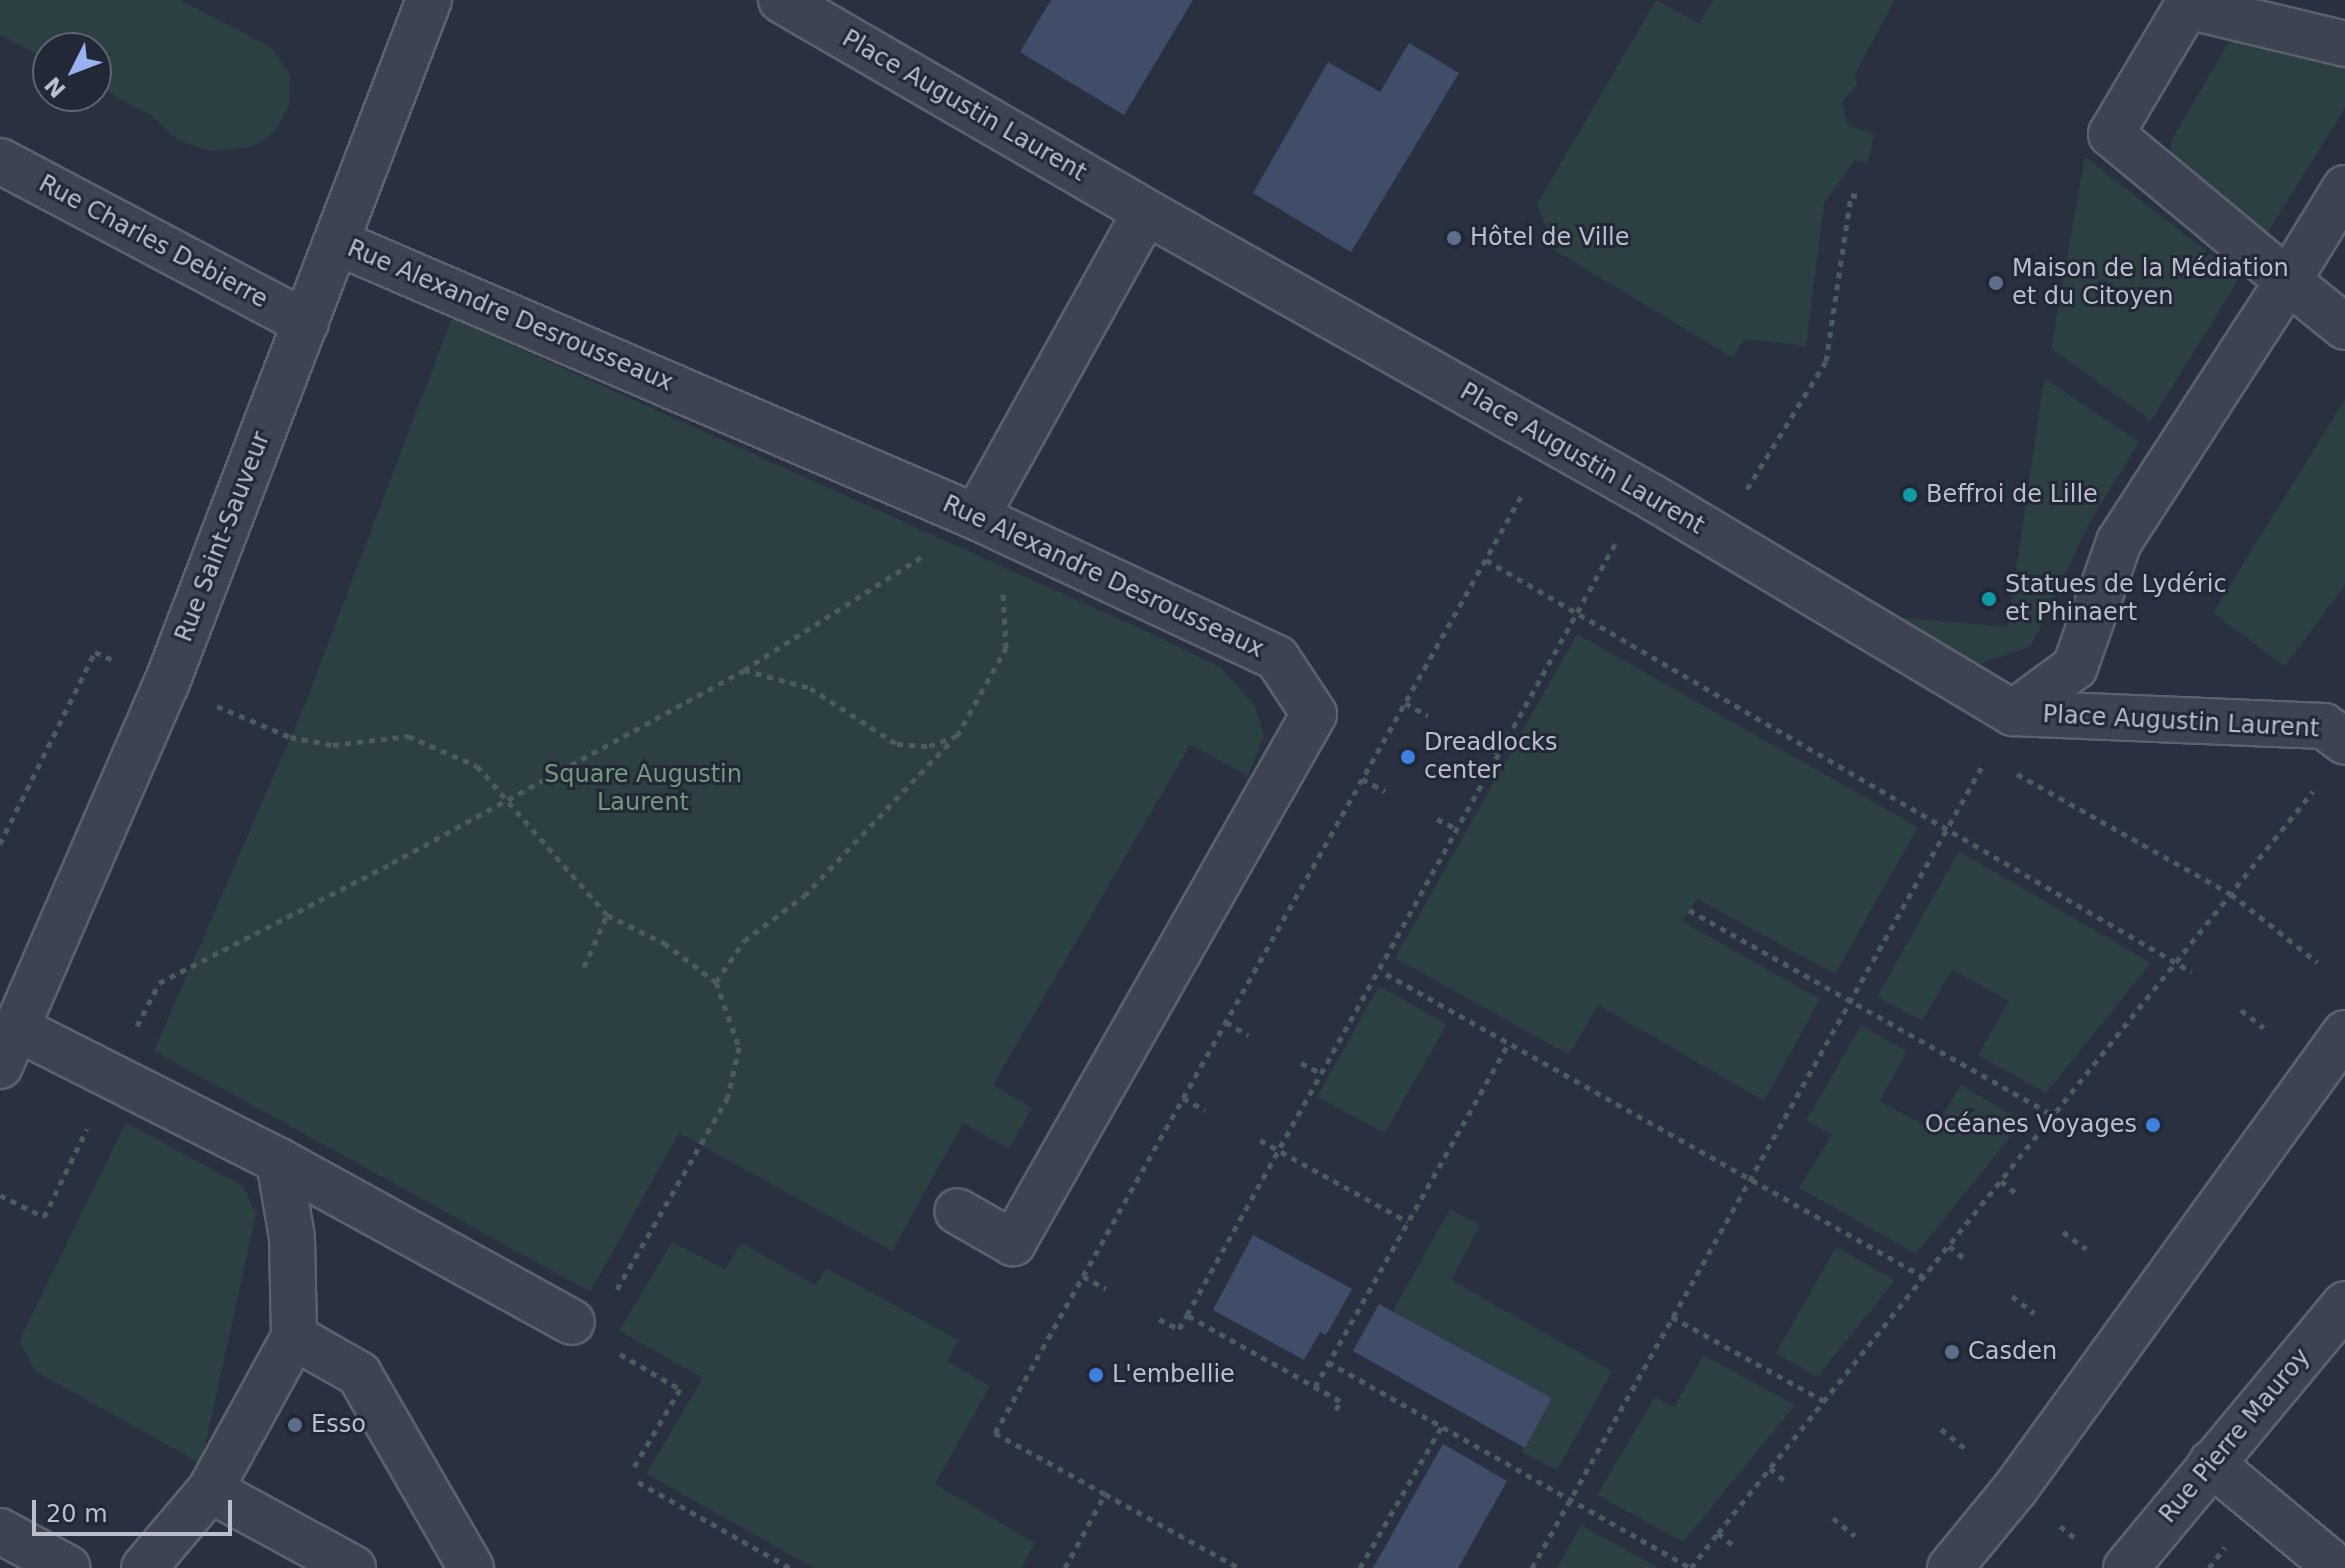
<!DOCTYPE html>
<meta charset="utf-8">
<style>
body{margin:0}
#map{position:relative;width:2345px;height:1568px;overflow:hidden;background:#293140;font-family:"DejaVu Sans",sans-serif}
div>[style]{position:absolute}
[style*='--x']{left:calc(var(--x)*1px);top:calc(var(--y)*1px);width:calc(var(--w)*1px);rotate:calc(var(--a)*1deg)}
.green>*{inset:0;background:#2c3f42}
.water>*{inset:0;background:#404d68}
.path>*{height:5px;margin-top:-2.5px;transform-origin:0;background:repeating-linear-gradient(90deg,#4b5b60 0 6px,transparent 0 12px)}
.roads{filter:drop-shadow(2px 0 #5b616e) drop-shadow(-2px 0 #5b616e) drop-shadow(0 2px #5b616e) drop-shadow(0 -2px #5b616e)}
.minor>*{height:44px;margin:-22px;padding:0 22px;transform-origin:22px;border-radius:22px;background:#3d4350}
.dots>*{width:22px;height:22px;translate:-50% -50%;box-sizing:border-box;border:4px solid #222836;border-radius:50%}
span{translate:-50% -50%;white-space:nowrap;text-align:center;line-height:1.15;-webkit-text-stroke:6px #222836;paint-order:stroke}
.street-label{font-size:24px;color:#babfcb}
.poi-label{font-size:24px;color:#babfcb}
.left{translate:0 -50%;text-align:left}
.right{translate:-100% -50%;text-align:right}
.park-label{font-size:24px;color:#739980}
.north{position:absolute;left:32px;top:32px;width:80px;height:80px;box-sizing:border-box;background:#222836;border:2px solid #5f6472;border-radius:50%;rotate:228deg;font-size:22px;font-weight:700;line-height:32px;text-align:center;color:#babfcb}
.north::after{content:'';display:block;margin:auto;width:28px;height:36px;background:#9ab2f0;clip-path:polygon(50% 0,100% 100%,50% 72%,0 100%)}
.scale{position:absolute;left:32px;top:1500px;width:200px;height:36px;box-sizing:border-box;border:4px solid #babfcb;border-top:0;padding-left:10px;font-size:24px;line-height:28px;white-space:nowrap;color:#babfcb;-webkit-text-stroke:6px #222836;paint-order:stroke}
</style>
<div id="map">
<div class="green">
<div style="clip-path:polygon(0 0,180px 0,271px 47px,290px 74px,289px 105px,274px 133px,252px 147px,210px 151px,180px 142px,152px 116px,96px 86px,96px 48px,48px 48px,48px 60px,0 35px)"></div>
<div style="clip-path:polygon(1656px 0,1699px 23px,1713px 0,1895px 0,1854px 75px,1857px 85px,1842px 102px,1848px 126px,1874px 133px,1868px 163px,1855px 160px,1824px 203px,1806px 346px,1744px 339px,1733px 358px,1556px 251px,1537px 204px)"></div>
<div style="clip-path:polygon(2244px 36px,2345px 63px,2345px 108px,2267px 234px,2171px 161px,2171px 141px,2227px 45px)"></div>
<div style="clip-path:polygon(2085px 157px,2240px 277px,2151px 421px,2051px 348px)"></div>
<div style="clip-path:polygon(452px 318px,1150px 633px,1220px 667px,1254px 704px,1264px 736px,1248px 776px,1190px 745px,993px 1085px,1032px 1108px,1009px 1149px,963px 1123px,892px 1251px,679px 1133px,590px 1292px,154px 1051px,307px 699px)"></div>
<div style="clip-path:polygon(2044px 378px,2139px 442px,2090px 522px,2031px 646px,1968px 668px,1903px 628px,1905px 618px,2008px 627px)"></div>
<div style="clip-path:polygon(2345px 399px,2345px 585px,2285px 666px,2213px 613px)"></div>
<div style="clip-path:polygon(1577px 634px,1918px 827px,1835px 974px,1697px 899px,1682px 921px,1820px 999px,1764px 1101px,1598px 1005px,1569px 1055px,1395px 958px)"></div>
<div style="clip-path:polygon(1959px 851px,2151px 963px,2046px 1093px,1978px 1055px,2009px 1001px,1952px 970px,1922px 1021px,1877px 997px)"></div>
<div style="clip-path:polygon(1379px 986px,1447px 1024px,1385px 1133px,1317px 1097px)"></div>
<div style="clip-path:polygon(1861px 1025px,1907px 1051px,1880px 1101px,1933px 1130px,1961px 1085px,2023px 1121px,1916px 1254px,1799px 1188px,1832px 1135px,1806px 1121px)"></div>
<div style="clip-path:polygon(126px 1122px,243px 1186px,256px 1214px,201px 1464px,35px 1371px,19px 1341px)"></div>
<div style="clip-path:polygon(1450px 1209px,1480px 1225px,1451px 1280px,1612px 1371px,1557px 1470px,1522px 1452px,1552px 1398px,1393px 1311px)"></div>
<div style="clip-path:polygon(672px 1242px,725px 1269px,741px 1243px,816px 1285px,826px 1268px,959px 1340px,947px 1361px,990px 1386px,935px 1484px,1035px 1543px,1021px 1568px,814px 1568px,646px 1474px,703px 1378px,619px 1331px)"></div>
<div style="clip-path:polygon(1836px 1247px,1895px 1280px,1817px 1377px,1776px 1353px)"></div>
<div style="clip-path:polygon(1704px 1355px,1795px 1405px,1683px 1542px,1597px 1495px,1655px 1397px,1674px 1407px)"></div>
<div style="clip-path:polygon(1581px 1525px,1659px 1568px,1557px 1568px)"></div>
</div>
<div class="water">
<div style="clip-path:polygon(1051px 0,1193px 0,1124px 115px,1020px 52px)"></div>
<div style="clip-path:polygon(1409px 43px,1459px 73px,1351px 252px,1253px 193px,1328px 62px,1380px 92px)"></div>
<div style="clip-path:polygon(1253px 1235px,1352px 1289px,1326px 1335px,1320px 1332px,1304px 1360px,1213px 1310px)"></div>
<div style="clip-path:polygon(1379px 1304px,1552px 1398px,1525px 1448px,1353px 1351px)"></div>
<div style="clip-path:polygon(1443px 1444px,1507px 1481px,1458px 1568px,1373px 1568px)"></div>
</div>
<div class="path">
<div style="--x:1747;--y:489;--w:150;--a:-58.3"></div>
<div style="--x:1826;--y:361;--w:168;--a:-81.4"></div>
<div style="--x:1851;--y:195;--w:12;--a:9"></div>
<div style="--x:1486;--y:560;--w:817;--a:30.27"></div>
<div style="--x:744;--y:670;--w:212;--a:-32.5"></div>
<div style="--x:1405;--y:703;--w:26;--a:29"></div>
<div style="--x:217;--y:706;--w:79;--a:23"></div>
<div style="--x:290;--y:737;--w:44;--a:10.5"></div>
<div style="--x:333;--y:745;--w:76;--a:-6.8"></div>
<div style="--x:408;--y:736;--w:75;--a:23.5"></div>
<div style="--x:477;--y:766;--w:198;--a:48.9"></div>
<div style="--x:1480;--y:744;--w:21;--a:25"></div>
<div style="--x:2017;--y:774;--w:245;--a:29.3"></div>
<div style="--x:2231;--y:894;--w:110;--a:38.3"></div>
<div style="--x:1362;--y:779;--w:26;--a:28"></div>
<div style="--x:1437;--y:819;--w:22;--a:27"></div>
<div style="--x:0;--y:844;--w:214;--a:-63.7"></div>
<div style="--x:95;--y:652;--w:20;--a:24"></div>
<div style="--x:1689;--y:910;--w:418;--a:29.4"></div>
<div style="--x:584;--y:967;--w:57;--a:-66.1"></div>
<div style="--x:607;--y:915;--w:64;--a:26.2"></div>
<div style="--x:664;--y:943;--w:65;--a:36.9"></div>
<div style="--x:716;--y:982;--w:69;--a:70.5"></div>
<div style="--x:739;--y:1047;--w:51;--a:102.4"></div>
<div style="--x:728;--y:1097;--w:222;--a:120"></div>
<div style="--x:1386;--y:974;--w:617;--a:29.39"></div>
<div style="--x:716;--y:982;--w:50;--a:-55.7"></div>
<div style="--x:744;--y:941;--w:75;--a:-36.9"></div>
<div style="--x:804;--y:896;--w:216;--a:-46.5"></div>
<div style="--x:2241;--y:1010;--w:29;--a:38"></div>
<div style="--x:1226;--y:1022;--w:26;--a:31"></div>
<div style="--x:137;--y:1026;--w:48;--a:-62.9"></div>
<div style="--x:159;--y:983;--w:262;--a:-27.2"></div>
<div style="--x:392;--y:863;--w:401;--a:-28.7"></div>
<div style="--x:744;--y:670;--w:68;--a:15.3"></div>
<div style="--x:810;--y:688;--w:103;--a:32.8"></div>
<div style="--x:897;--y:744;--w:32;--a:4"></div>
<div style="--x:929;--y:746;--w:30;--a:-20"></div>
<div style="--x:957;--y:736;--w:101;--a:-60.9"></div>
<div style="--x:1006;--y:648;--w:55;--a:-93.1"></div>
<div style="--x:1301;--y:1063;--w:22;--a:27"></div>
<div style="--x:1183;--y:1098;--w:25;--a:29"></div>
<div style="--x:1260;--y:1140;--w:169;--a:29"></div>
<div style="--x:2001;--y:1181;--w:19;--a:39"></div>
<div style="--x:0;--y:1195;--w:49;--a:26.6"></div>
<div style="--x:44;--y:1217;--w:98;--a:-64"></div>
<div style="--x:2063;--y:1232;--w:29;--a:36"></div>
<div style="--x:1949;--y:1246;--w:19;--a:39"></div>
<div style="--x:1083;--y:1276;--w:26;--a:29"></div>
<div style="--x:2012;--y:1296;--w:28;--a:38"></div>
<div style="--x:1672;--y:1317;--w:174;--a:28.9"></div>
<div style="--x:1159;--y:1319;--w:22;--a:27"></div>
<div style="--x:1179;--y:1329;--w:16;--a:-60"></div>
<div style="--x:620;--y:1354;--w:69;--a:30.3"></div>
<div style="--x:680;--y:1389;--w:91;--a:120.5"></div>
<div style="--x:1328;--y:1362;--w:417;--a:29.6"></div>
<div style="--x:1315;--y:1387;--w:395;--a:-60.6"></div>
<div style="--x:1336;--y:1410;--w:10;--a:-66"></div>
<div style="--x:1340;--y:1401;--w:176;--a:-150.7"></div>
<div style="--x:1187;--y:1315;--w:882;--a:-60.96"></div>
<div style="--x:1941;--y:1429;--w:36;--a:39"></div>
<div style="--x:1770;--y:1468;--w:20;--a:41"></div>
<div style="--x:638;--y:1482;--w:175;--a:29.5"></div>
<div style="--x:1105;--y:1494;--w:153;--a:28.9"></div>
<div style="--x:1833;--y:1518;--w:28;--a:39"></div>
<div style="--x:2060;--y:1526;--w:22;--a:39"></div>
<div style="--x:1718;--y:1533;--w:951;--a:-51.27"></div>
<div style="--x:1065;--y:1568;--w:84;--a:-61.6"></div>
<div style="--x:1105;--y:1494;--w:126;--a:-151"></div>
<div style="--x:995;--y:1433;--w:1080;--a:-60.68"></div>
<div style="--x:1360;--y:1568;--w:164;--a:-60"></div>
<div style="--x:1532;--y:1568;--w:923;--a:-60.69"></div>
<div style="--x:1691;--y:1568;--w:44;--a:-52.4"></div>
<div style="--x:1718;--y:1533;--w:19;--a:39"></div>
<div style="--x:2209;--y:1568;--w:26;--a:-53"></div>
</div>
<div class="roads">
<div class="minor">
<div style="--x:781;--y:0;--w:422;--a:30.1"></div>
<div style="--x:0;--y:161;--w:346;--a:27.9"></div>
<div style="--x:2345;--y:188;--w:109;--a:121.5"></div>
<div style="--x:2288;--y:281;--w:73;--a:38.9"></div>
<div style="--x:336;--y:242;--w:697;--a:23.25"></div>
<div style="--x:976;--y:517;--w:332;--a:25.1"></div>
<div style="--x:1277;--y:658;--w:67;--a:56.5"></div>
<div style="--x:1314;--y:714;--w:609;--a:119.64"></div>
<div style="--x:1013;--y:1243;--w:64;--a:-150.3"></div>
<div style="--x:976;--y:517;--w:349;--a:-60.9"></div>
<div style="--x:1146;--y:212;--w:581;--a:29.39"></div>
<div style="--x:1652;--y:497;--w:421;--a:30.9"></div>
<div style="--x:2013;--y:713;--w:77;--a:-36.6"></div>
<div style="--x:2075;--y:667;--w:133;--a:-70.6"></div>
<div style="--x:2119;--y:542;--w:311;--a:-57.1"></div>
<div style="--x:2288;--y:281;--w:230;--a:-140.3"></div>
<div style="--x:2111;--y:134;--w:149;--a:-59.3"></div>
<div style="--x:2187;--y:6;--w:163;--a:13.5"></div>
<div style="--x:2013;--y:713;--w:311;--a:2.4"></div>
<div style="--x:2324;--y:726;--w:26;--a:37"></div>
<div style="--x:18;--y:1029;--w:292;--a:26.8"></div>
<div style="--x:279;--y:1161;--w:78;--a:80.4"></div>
<div style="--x:292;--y:1238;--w:99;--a:88.8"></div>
<div style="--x:294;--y:1337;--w:75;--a:29.6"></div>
<div style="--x:359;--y:1374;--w:224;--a:60"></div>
<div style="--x:0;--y:1066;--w:416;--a:-66.5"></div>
<div style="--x:166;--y:685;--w:734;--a:-69"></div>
<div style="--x:279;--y:1161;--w:334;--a:28.8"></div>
<div style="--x:2211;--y:1463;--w:164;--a:39.8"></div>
<div style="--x:210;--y:1490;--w:175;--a:-61.2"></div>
<div style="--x:0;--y:1531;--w:77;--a:28.6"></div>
<div style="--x:144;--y:1568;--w:102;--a:-49.8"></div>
<div style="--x:210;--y:1490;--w:163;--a:28.6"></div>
<div style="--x:1950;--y:1568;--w:102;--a:-50.6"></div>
<div style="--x:2015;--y:1489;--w:563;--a:-54.11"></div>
<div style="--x:2126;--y:1568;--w:343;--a:-50.3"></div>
</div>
</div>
<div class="dots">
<div style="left:1454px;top:238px;background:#5c6f8a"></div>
<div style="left:1996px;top:283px;background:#5c6f8a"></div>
<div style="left:1910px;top:495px;background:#0f9aa8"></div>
<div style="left:1989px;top:599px;background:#0f9aa8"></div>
<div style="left:1408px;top:757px;background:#3f7fe0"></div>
<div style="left:2153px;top:1125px;background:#3f7fe0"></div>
<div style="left:1952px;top:1352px;background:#5c6f8a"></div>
<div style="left:1096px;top:1375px;background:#3f7fe0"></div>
<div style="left:295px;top:1425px;background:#5c6f8a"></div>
</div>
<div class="street-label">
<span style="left:964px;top:106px;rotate:30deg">Place Augustin Laurent</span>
<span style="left:153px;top:242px;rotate:28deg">Rue Charles Debierre</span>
<span style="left:510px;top:316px;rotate:23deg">Rue Alexandre Desrousseaux</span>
<span style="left:1582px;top:459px;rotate:30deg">Place Augustin Laurent</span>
<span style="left:223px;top:537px;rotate:-69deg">Rue Saint-Sauveur</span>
<span style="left:1103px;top:577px;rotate:25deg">Rue Alexandre Desrousseaux</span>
<span style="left:2181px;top:722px;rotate:3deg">Place Augustin Laurent</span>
<span style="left:2235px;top:1436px;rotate:-50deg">Rue Pierre Mauroy</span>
</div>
<div class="poi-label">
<span class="left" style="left:1470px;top:238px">Hôtel de Ville</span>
<span class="left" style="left:2012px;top:283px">Maison de la Médiation<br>et du Citoyen</span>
<span class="left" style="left:1926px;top:495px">Beffroi de Lille</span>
<span class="left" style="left:2005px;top:599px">Statues de Lydéric<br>et Phinaert</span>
<span class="left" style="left:1424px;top:757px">Dreadlocks<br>center</span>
<span class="right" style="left:2137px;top:1125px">Océanes Voyages</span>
<span class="left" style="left:1968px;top:1352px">Casden</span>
<span class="left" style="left:1112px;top:1375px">L'embellie</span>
<span class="left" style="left:311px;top:1425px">Esso</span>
</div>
<div class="park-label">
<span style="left:643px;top:789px">Square Augustin<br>Laurent</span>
</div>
<div class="north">N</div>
<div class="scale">20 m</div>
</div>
